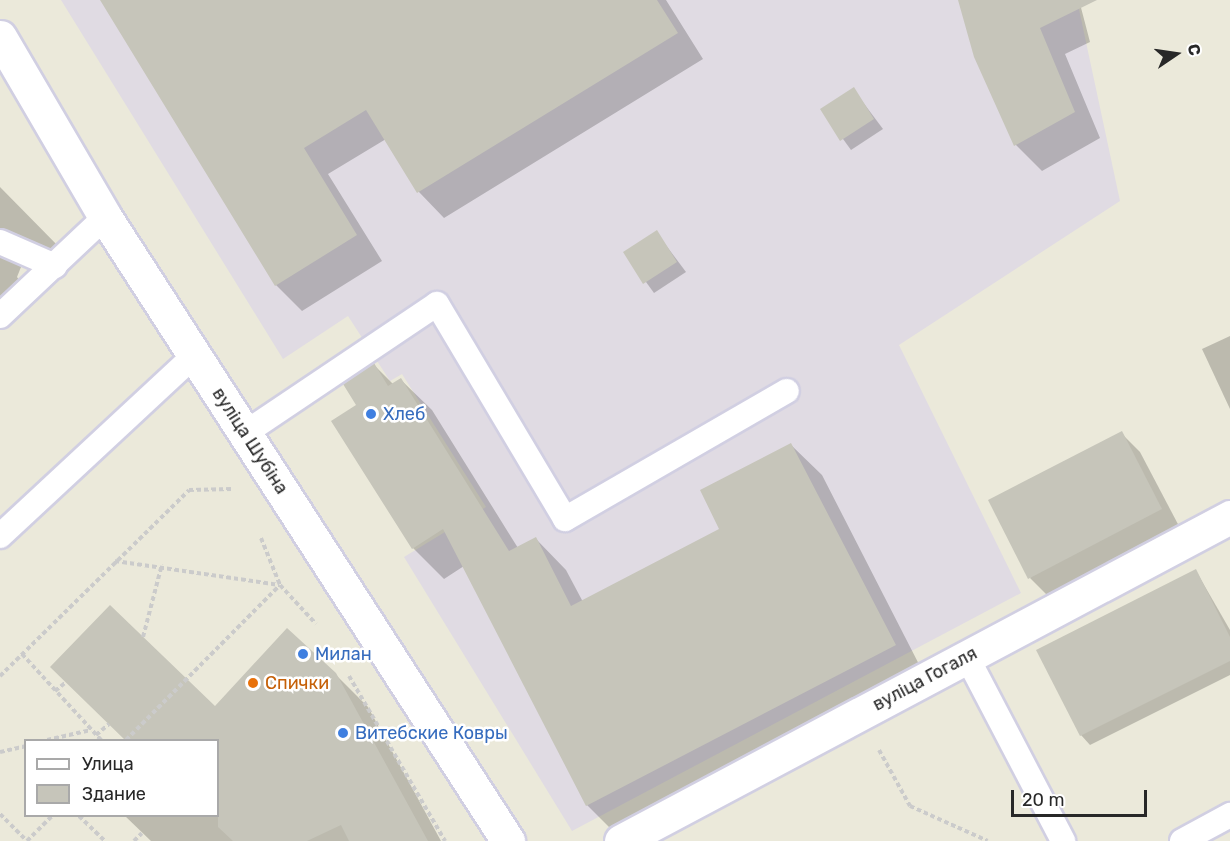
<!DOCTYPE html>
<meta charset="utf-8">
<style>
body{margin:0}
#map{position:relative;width:1230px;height:841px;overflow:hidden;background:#ebe9da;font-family:Rubik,sans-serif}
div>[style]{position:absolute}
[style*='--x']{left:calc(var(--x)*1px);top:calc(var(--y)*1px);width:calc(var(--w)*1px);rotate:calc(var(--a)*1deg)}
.industrial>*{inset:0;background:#e0dbe3}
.shadow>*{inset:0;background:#0003}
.building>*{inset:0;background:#c6c5ba}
.path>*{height:4px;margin-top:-2px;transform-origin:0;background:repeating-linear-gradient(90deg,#cbcbcb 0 4.5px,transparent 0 7.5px)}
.roads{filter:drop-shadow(2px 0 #d1cfe2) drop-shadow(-2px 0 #d1cfe2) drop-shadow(0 2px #d1cfe2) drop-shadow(0 -2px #d1cfe2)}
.lane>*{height:24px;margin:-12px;padding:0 12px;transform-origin:12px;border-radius:12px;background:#fff}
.street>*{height:33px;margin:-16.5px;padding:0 16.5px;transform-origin:16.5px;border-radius:16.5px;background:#fff}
.dots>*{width:16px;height:16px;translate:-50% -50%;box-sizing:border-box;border:3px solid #fff;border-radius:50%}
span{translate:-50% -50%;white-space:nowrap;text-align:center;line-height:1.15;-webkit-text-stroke:5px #fff;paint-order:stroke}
.shop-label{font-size:18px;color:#366cbe}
.left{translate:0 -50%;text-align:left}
.street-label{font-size:18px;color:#282828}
.food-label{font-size:18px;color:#c56008}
.legend{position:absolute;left:24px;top:739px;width:195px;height:78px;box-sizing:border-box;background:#fff;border:2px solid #a9a9a9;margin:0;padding:8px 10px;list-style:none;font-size:18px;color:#282828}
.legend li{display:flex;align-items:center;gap:12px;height:30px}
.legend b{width:30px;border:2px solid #a9a9a9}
.north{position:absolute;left:1146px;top:24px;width:60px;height:60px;-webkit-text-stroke:4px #fff;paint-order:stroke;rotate:77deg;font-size:16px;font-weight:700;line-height:24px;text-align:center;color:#282828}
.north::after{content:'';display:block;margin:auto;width:21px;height:27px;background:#282828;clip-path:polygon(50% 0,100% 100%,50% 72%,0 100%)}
.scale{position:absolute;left:1011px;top:790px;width:136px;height:27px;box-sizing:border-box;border:3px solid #282828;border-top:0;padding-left:8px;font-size:18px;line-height:21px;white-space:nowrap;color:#282828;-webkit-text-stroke:4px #fff;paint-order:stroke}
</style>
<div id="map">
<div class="industrial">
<div style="clip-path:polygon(61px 0,1077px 0,1120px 201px,899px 345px,1021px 593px,572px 831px,404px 557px,486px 507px,402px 374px,390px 381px,348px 316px,283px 359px)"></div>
</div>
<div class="shadow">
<div style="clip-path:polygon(102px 0,666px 0,703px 59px,444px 218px,419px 192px,386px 139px,328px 174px,382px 261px,302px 311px,276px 285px)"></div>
<div style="clip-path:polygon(960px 0,1079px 0,1090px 42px,1065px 54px,1100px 138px,1042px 171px,1016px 145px)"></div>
<div style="clip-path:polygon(853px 89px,883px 129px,851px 150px,822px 110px)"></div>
<div style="clip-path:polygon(0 187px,62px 250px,23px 262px,17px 277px,24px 287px,0 311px)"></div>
<div style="clip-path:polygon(656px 232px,686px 272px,654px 293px,625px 253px)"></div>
<div style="clip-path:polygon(1230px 336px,1230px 409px,1202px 349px)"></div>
<div style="clip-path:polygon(374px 365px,393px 384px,401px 380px,432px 410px,518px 548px,536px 539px,566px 570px,583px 602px,721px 530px,791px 445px,822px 475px,925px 676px,618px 836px,587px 805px,464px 566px,444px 579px,413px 548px,358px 406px)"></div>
<div style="clip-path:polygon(1121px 433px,1140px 452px,1180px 528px,1049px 597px,1030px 578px)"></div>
<div style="clip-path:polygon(1196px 571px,1230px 630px,1230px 675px,1090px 745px,1081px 735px)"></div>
<div style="clip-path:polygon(335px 674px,368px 707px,441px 841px,151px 841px,125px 816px,218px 816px,215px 709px)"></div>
</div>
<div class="building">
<div style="clip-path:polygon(100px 0,657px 0,678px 33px,417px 193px,366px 110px,304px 148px,357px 235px,275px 286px)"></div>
<div style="clip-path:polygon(958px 0,1097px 0,1040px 28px,1075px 112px,1014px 146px,974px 57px)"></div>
<div style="clip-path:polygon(854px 87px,874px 119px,840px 141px,820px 109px)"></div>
<div style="clip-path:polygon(657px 230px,677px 262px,643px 284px,623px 252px)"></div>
<div style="clip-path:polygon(374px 363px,388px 386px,401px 378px,509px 551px,536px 537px,571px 606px,719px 529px,700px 490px,791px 443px,896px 645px,586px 806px,443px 529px,412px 549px,331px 421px,356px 405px,343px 384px)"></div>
<div style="clip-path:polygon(1122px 431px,1162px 509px,1028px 579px,988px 500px)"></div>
<div style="clip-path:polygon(1196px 569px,1230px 637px,1230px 661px,1080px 736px,1036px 650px)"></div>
<div style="clip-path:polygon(110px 605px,215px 706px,287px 628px,336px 673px,428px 841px,349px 841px,341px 825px,307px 841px,233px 841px,218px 827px,218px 741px,126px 741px,50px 667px)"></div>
</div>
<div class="path">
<div style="--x:261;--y:538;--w:51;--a:68"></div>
<div style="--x:280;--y:585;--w:53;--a:47.3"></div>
<div style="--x:115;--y:561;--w:166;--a:8.3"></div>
<div style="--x:143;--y:637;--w:75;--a:-75.4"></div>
<div style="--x:22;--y:654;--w:117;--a:47.4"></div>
<div style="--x:0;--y:676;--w:265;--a:-44.5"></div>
<div style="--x:189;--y:490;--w:43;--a:-1.3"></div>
<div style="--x:349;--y:676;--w:191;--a:59.8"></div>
<div style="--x:55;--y:691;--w:14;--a:-39"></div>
<div style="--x:96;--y:735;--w:17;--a:-40"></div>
<div style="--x:47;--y:740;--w:45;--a:-12.8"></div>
<div style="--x:126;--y:740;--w:218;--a:-45.2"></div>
<div style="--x:879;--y:750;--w:64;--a:61"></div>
<div style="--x:910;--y:806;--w:85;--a:24.2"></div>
<div style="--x:0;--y:752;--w:27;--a:-13"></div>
<div style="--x:0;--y:814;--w:38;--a:45"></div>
<div style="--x:79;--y:816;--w:36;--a:44"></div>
<div style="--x:27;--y:841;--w:35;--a:-45"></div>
<div style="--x:134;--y:841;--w:11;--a:-45"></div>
</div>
<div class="roads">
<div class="lane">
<div style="--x:0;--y:242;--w:60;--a:23.6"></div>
<div style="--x:0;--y:316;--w:144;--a:-43.3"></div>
<div style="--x:245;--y:433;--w:231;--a:-33.9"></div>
<div style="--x:437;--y:304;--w:250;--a:59.2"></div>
<div style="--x:565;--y:519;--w:256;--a:-30"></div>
<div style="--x:0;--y:536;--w:266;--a:-42.9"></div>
<div style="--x:967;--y:657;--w:208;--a:62.4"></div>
<div style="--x:1182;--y:841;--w:55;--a:-28.4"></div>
</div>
<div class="street">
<div style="--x:0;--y:37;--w:208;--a:59.7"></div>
<div style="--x:105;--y:217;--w:743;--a:57.14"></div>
<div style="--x:621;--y:841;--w:690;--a:-28.01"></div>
</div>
</div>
<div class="dots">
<div style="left:371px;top:414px;background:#3f7fe0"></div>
<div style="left:303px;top:654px;background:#3f7fe0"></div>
<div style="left:253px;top:683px;background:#e8710a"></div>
<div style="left:343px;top:733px;background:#3f7fe0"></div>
</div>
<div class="shop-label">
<span class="left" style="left:383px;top:414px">Хлеб</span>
<span class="left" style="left:315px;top:654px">Милан</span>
<span class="left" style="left:355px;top:733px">Витебские Ковры</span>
</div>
<div class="street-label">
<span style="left:250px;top:441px;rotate:57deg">вуліца Шубіна</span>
<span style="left:925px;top:679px;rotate:-28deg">вуліца Гогаля</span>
</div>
<div class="food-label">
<span class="left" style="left:265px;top:683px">Спички</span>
</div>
<ul class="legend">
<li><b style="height:8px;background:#fff"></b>Улица</li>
<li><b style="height:16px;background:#c6c5ba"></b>Здание</li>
</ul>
<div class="north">С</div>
<div class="scale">20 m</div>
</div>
